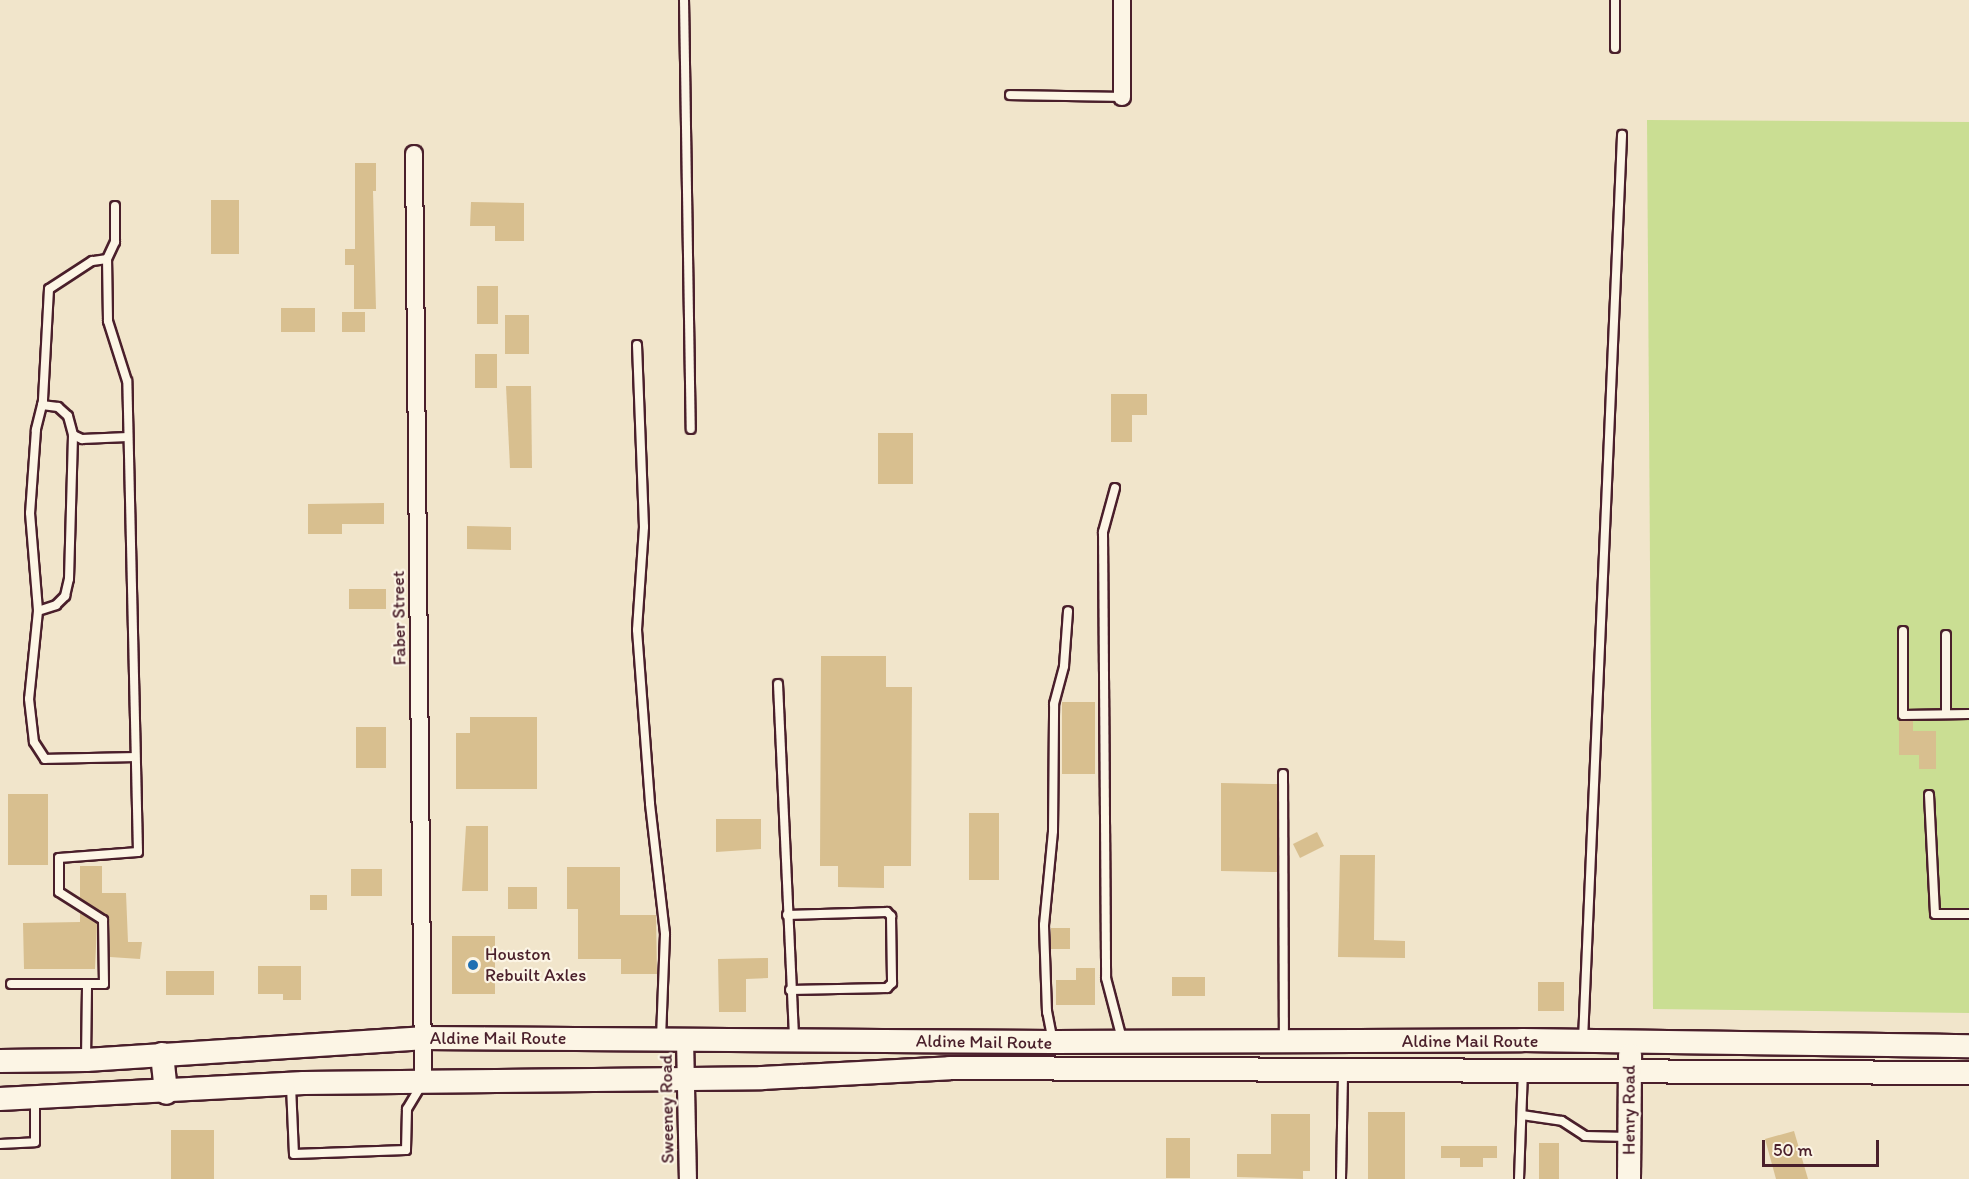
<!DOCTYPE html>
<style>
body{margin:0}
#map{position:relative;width:1969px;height:1179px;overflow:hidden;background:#f1e5cb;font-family:Itim,sans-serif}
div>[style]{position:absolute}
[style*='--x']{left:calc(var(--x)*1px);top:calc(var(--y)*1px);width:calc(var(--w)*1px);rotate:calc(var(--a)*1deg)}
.green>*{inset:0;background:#cade93}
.building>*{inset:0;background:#d8bf8f}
.roads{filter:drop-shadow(2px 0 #4a1f2b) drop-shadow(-2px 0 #4a1f2b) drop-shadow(0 2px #4a1f2b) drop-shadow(0 -2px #4a1f2b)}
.lane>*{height:8px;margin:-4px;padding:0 4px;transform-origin:4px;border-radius:4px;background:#fcf5e5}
.street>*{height:16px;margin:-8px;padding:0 8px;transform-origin:8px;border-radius:8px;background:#fcf5e5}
.secondary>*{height:22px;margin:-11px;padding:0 11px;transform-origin:11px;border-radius:11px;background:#fcf5e5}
.dots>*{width:16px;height:16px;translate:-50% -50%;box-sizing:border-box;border:3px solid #fcf5e5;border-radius:50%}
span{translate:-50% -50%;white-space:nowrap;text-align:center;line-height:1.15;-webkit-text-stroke:4.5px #fcf5e5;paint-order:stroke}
.street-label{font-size:18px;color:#4a1f2b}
.poi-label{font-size:18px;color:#4a1f2b}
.left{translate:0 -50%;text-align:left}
.scale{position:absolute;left:1762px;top:1140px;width:117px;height:27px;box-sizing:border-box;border:3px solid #4a1f2b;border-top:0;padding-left:8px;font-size:18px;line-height:21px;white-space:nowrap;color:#4a1f2b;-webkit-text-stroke:4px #fcf5e5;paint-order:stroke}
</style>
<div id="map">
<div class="green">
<div style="clip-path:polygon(1647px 120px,1969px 122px,1969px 1013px,1653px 1009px)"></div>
</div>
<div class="building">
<div style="clip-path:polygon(355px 163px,376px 163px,376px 191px,373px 191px,376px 309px,354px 309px,354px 265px,345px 265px,345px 249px,355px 249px)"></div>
<div style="clip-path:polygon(211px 200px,239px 200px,239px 254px,211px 254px)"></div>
<div style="clip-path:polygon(471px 202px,524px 203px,524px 241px,495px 241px,495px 226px,470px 226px)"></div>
<div style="clip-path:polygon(477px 286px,498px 286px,498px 324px,477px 324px)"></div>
<div style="clip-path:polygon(281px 308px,315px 308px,315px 332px,281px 332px)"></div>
<div style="clip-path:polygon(342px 312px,365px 312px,365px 332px,342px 332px)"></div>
<div style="clip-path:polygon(505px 315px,529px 315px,529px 354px,505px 354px)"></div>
<div style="clip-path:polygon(475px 354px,497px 354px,497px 388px,475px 388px)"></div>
<div style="clip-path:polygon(506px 386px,531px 386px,532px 468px,510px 468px)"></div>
<div style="clip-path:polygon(1111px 394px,1147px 394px,1147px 415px,1132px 415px,1132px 442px,1111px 442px)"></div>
<div style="clip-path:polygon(878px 433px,913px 433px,913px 484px,878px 484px)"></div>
<div style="clip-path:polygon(384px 503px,384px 524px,342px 524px,342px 534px,308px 534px,308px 504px)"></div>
<div style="clip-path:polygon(467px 526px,511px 527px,511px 550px,467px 549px)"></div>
<div style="clip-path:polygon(349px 589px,386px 589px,386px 609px,349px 609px)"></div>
<div style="clip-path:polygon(821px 656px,886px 656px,886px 687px,912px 687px,911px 866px,884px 866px,884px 888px,838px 887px,838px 866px,820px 866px)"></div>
<div style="clip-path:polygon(1062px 702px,1095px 702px,1095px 774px,1062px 774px)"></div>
<div style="clip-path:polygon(470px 717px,537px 717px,537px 789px,456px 789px,456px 733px,470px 733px)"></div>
<div style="clip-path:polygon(1899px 721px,1913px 721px,1913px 731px,1936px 731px,1936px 769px,1919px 769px,1919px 755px,1899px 755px)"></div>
<div style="clip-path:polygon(356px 727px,386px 727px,386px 768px,356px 768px)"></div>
<div style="clip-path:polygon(1221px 783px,1277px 784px,1277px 872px,1221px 871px)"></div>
<div style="clip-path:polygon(8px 794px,48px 794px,48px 865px,8px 865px)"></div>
<div style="clip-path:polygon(969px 813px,999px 813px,999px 880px,969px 880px)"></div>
<div style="clip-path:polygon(716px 819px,761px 819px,761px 849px,716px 852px)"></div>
<div style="clip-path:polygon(466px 826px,488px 826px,488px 891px,462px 891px)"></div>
<div style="clip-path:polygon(1317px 832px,1324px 846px,1300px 858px,1293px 844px)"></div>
<div style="clip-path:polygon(1340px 855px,1375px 855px,1374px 940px,1405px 941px,1405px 958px,1338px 957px)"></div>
<div style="clip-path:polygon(80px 866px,102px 866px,102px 893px,126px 893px,128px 942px,142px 942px,140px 959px,110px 957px,109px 917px,80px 898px)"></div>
<div style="clip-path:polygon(567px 867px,620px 867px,620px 915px,656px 915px,657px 974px,621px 974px,621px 959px,578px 959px,578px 909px,567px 909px)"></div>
<div style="clip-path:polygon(351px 869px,382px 869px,382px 896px,351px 896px)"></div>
<div style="clip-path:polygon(508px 887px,537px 887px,537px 909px,508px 909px)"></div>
<div style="clip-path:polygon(310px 895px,327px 895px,327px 910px,310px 910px)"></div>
<div style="clip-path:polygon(80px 913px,97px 924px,95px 969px,24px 969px,23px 923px,80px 922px)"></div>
<div style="clip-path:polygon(1051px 928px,1070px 928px,1070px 949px,1051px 949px)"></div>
<div style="clip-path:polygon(452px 936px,495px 936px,495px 994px,452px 994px)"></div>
<div style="clip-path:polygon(768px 958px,768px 978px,746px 979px,746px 1012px,719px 1012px,718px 959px)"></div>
<div style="clip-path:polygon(258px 966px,301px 966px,301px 1000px,283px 1000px,283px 994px,258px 994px)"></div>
<div style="clip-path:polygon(1076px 968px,1095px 968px,1095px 1005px,1056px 1005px,1056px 980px,1076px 980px)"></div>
<div style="clip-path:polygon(166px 971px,214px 971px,214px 995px,166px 995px)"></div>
<div style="clip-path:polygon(1172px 977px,1205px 977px,1205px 996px,1172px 996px)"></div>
<div style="clip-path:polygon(1538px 982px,1564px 982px,1564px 1011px,1538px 1011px)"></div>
<div style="clip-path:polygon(1368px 1112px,1405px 1112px,1405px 1179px,1368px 1179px)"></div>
<div style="clip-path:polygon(1271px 1114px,1310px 1114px,1310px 1171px,1303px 1171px,1303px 1179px,1237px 1177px,1237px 1154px,1271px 1154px)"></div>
<div style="clip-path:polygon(171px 1130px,214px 1130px,214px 1179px,171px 1179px)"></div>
<div style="clip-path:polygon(1794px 1131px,1808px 1179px,1776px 1179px,1765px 1139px)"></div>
<div style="clip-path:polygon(1166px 1138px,1190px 1138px,1190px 1178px,1166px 1178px)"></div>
<div style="clip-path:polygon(1539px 1143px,1559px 1143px,1559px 1179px,1539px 1179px)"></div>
<div style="clip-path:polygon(1441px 1146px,1497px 1146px,1497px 1158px,1483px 1158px,1483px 1167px,1460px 1167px,1460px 1158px,1441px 1158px)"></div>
</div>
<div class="roads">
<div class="lane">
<div style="--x:684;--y:0;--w:429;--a:89.1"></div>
<div style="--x:1615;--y:0;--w:48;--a:90"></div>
<div style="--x:1010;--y:95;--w:112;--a:1"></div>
<div style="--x:107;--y:259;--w:15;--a:172"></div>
<div style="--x:92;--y:261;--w:51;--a:146.9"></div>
<div style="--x:49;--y:289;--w:112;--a:93.1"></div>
<div style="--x:43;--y:401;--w:30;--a:104"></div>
<div style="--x:36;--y:430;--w:83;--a:94.1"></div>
<div style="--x:30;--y:513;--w:98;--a:85.3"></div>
<div style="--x:38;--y:611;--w:88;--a:95.8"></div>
<div style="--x:29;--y:699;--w:43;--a:83.4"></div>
<div style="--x:34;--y:742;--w:20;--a:57"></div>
<div style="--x:45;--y:759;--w:88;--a:-1.3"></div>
<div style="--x:637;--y:345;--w:182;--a:87.8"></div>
<div style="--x:644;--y:527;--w:103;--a:93.9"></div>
<div style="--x:637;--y:630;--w:174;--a:85.7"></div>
<div style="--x:650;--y:804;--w:131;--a:83.4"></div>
<div style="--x:665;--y:934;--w:105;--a:92.2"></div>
<div style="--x:42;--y:405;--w:16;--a:7"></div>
<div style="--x:58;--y:407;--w:13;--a:42"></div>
<div style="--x:68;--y:416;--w:20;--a:75"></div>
<div style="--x:73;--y:435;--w:10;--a:24"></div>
<div style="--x:82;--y:439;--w:46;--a:-2.5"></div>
<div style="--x:1115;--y:488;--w:46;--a:105.3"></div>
<div style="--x:1103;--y:532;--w:446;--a:89.6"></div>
<div style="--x:1106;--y:978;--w:63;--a:75.3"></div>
<div style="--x:38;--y:611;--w:19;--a:-18"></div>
<div style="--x:56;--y:605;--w:13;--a:-45"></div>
<div style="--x:65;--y:596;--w:17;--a:-77"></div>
<div style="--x:69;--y:579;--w:144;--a:-88.4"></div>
<div style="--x:1903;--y:631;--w:84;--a:90"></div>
<div style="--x:1903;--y:715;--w:66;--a:-0.9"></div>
<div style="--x:1946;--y:635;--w:79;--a:90"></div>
<div style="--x:778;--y:684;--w:356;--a:87.4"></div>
<div style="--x:1283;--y:774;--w:265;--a:89.8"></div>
<div style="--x:1929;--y:795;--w:119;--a:87.1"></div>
<div style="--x:1935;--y:914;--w:34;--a:0"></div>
<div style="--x:787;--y:915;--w:100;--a:-1.7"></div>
<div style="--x:887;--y:912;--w:6;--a:45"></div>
<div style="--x:891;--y:916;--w:67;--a:89.1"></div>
<div style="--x:892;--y:983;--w:7;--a:135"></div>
<div style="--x:887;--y:988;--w:97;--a:178.8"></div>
<div style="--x:11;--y:984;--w:93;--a:0"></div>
<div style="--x:104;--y:984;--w:64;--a:-90.9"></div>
<div style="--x:103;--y:920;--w:52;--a:-147.5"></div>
<div style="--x:59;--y:892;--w:34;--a:-90"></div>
<div style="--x:59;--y:858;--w:79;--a:-4.3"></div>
<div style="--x:138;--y:852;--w:471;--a:-91.3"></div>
<div style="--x:127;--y:381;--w:63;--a:-107.6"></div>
<div style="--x:108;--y:321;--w:62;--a:-90.9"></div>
<div style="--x:107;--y:259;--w:19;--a:-65"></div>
<div style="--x:115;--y:242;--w:36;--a:-90"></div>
<div style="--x:1583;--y:1040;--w:906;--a:-87.53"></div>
<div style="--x:1053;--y:1042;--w:31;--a:-101"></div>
<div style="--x:1047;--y:1012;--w:87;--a:-92"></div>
<div style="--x:1044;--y:925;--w:94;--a:-84.5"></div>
<div style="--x:1053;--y:831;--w:127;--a:-89.5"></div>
<div style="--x:1054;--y:704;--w:39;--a:-75"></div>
<div style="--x:1064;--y:666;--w:55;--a:-85.8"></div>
<div style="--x:86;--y:1059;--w:75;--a:-89.2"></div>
<div style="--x:291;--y:1086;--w:68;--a:87.5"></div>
<div style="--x:294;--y:1154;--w:112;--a:-2"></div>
<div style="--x:406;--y:1150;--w:41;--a:-88.6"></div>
<div style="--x:407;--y:1109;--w:29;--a:-59"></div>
<div style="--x:1522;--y:1115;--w:40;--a:8.5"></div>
<div style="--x:1562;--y:1121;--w:27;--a:33"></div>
<div style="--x:1585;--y:1136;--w:44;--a:1.3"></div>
<div style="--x:0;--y:1144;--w:35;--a:-3"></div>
<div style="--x:35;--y:1142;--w:43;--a:-90"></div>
<div style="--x:1341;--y:1179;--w:107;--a:-88.9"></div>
<div style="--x:1519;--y:1179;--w:107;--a:-87.9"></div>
</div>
<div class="street">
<div style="--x:1122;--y:97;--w:97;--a:-90"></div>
<div style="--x:414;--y:154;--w:927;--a:89.44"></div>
<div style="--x:685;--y:1039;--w:140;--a:88.8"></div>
</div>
<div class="secondary">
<div style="--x:162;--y:1054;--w:39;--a:84"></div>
<div style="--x:0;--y:1061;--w:86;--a:-0.7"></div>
<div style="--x:86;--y:1060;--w:337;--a:-3.7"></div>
<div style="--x:422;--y:1038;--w:631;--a:0.36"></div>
<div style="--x:1053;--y:1042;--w:469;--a:-0.2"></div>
<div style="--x:1522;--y:1040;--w:447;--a:0.8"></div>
<div style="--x:0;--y:1099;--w:304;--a:-3"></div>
<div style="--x:304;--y:1083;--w:458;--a:-0.6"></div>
<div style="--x:762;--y:1078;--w:188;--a:-3"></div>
<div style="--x:950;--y:1068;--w:1019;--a:0.28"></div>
<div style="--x:1629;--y:1179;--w:124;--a:-89.5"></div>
</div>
</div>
<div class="dots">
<div style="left:473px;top:965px;background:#1f6fb2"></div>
</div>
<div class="street-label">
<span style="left:399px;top:618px;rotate:-91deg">Faber Street</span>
<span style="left:498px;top:1038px">Aldine Mail Route</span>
<span style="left:1470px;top:1041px">Aldine Mail Route</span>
<span style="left:984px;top:1042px;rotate:1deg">Aldine Mail Route</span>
<span style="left:667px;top:1109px;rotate:-91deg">Sweeney Road</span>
<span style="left:1629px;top:1110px;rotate:-90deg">Henry Road</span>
</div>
<div class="poi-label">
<span class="left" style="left:485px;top:965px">Houston<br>Rebuilt Axles</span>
</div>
<div class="scale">50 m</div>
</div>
